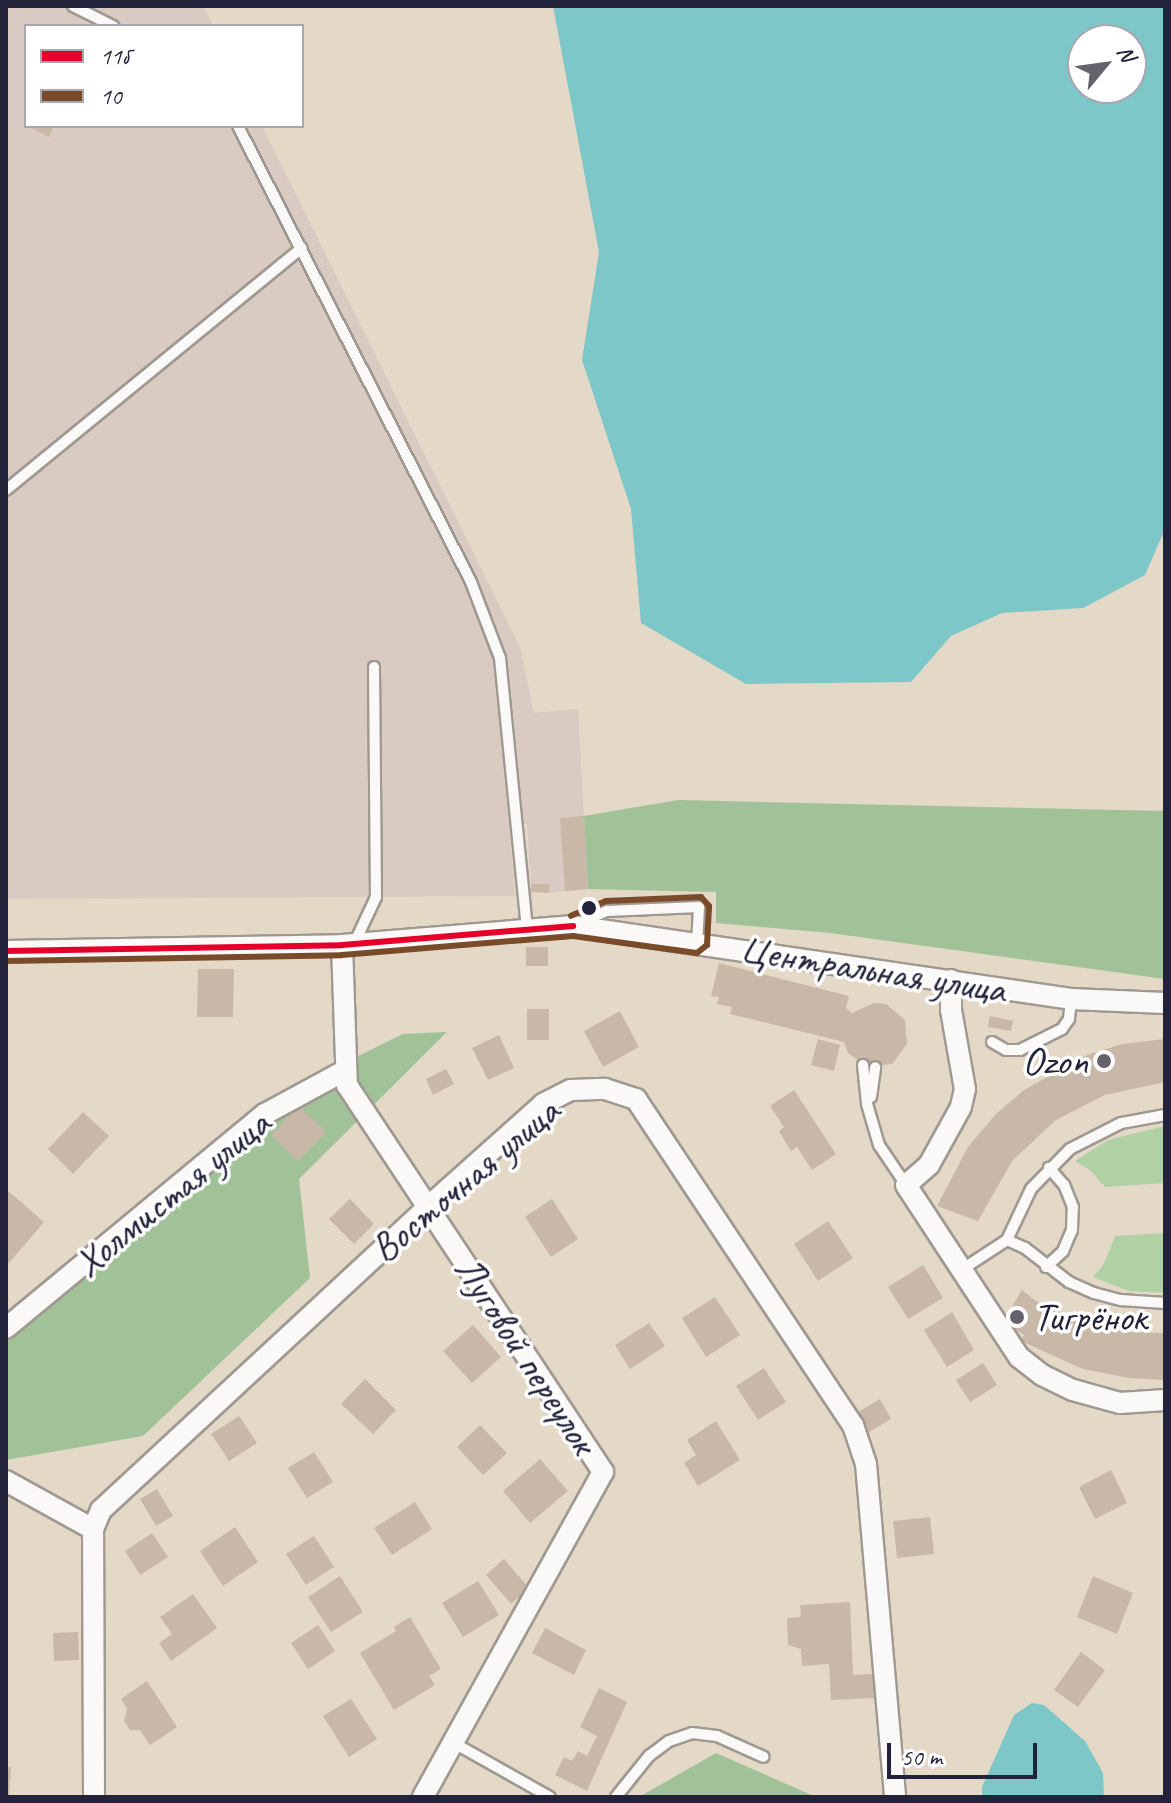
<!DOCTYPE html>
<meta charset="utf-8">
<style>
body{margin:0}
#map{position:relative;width:1171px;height:1803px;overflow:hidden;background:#e4d8c7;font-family:Caveat,sans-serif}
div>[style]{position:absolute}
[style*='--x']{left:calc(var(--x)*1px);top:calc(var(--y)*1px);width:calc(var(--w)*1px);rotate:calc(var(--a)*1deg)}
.industrial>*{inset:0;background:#d9cbc1}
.green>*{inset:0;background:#afd1a4}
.forest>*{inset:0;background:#a1c299}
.water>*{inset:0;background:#7ec7c8}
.building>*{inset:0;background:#c9b8a8}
.roads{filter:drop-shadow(2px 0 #9f9992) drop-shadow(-2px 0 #9f9992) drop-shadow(0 2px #9f9992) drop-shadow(0 -2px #9f9992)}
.lane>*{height:10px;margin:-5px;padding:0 5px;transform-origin:5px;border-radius:5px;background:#fbf9f7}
.street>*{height:20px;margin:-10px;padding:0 10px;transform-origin:10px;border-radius:10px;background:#fbf9f7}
.bus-1>*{height:6px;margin:-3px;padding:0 3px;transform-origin:3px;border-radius:3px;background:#e4002b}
.bus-2>*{height:6px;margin:-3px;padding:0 3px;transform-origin:3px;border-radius:3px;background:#7a4b2a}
.dots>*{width:22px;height:22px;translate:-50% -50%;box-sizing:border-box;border:4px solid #fff;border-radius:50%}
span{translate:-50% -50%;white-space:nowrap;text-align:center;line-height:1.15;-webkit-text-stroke:7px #fff;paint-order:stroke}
.street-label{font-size:40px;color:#22223b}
.poi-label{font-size:40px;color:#22223b}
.right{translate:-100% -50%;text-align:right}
.left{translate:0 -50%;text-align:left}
.frame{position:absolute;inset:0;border:8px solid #22223b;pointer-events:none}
.legend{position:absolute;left:24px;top:24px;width:280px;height:104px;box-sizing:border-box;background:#fff;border:2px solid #a7a7b1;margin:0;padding:10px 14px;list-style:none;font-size:24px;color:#22223b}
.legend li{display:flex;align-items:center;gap:16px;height:40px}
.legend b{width:40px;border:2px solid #a7a7b1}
.north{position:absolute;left:1067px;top:24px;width:80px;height:80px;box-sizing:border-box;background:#fff;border:2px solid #a7a7b1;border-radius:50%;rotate:61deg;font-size:22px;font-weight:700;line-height:32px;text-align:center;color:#22223b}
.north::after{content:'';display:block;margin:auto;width:28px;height:36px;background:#66626c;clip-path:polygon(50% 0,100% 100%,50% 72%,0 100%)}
.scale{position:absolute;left:887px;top:1743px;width:150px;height:36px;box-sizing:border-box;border:4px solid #22223b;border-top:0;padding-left:10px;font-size:24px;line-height:28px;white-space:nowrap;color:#22223b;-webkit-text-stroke:6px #fff;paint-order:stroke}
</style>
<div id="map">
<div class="industrial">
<div style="clip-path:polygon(6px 6px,203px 6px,213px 26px,26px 26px,26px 126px,262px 126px,520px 647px,534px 713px,578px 709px,588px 889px,549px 893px,548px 884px,531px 884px,527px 824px,509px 823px,515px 896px,6px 899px)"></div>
</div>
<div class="green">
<div style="clip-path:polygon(1165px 1126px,1165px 1183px,1105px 1187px,1090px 1170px,1075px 1161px,1108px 1140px)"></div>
<div style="clip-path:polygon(1165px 1233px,1165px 1293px,1129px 1291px,1093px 1277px,1104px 1264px,1115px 1236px)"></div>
</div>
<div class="forest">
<div style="clip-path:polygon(678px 800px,1165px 811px,1165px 979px,830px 933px,716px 923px,716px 892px,588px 889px,584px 816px)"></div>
<div style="clip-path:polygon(447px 1032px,299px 1179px,310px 1278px,143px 1436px,6px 1460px,6px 1343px,251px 1109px,403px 1034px)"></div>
<div style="clip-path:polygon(716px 1753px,816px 1797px,639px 1797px)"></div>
</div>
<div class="water">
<div style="clip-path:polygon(evenodd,553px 6px,1165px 6px,1165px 529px,1145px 575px,1083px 608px,1002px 613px,951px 636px,911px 682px,746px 684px,641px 623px,631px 509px,582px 360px,599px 252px,553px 6px,1083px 40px,1131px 40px,1131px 88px,1083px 88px,1083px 40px)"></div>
<div style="clip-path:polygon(1032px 1703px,1044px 1705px,1085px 1741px,1103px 1773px,1104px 1797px,982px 1797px,982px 1787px,1014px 1715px)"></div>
</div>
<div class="building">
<div style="clip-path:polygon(28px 126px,54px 126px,49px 137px)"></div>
<div style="clip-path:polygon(584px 816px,588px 889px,565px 891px,560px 818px)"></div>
<div style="clip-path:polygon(531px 884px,549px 884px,549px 893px,531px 892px)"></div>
<div style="clip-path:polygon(526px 947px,548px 947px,548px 966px,526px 966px)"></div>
<div style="clip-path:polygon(719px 963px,849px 996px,846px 1008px,852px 1013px,874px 1003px,886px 1004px,905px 1020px,907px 1044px,892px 1064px,868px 1067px,848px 1053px,844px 1042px,730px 1014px,732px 1007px,717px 1004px,719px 997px,711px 996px)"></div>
<div style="clip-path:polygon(198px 969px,234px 969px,233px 1017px,197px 1017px)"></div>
<div style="clip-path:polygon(527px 1009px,549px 1009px,549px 1040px,527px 1040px)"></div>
<div style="clip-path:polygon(620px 1011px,639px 1047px,603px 1067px,584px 1031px)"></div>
<div style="clip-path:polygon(990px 1016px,1013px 1021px,1011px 1031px,988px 1027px)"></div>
<div style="clip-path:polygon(499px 1035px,514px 1068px,488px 1080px,472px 1048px)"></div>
<div style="clip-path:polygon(818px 1039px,840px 1045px,834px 1071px,811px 1065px)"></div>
<div style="clip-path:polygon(1165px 1039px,1165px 1082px,1105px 1095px,1056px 1120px,1012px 1161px,978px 1221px,937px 1206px,968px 1147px,996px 1114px,1024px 1090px,1087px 1055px,1122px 1044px)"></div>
<div style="clip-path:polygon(446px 1069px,454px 1084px,433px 1095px,426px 1079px)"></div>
<div style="clip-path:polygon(794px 1090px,836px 1154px,812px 1170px,797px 1147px,791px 1151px,779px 1131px,784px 1127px,770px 1106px)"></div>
<div style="clip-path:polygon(299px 1106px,326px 1132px,298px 1161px,271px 1135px)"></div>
<div style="clip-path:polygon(83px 1112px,109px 1136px,73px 1174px,48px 1149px)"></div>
<div style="clip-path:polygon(6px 1189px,44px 1222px,9px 1263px,6px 1260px)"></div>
<div style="clip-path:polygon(350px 1199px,374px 1224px,354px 1244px,329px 1219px)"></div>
<div style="clip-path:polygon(552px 1199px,578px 1239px,551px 1257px,525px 1217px)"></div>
<div style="clip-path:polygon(828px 1221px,853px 1258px,818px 1281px,794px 1244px)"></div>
<div style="clip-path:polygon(923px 1265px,943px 1298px,908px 1319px,888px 1287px)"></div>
<div style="clip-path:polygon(1022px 1290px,1036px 1301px,1079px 1322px,1126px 1332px,1165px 1333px,1165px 1380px,1129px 1378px,1083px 1369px,1021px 1341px,1024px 1335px,1006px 1323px,1005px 1318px)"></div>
<div style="clip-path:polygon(715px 1297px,740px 1335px,706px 1357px,682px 1318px)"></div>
<div style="clip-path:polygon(952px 1312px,974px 1350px,947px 1367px,924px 1330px)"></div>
<div style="clip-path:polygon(649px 1323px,665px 1346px,630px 1369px,615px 1345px)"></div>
<div style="clip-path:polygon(473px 1325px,501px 1357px,472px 1383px,443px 1351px)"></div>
<div style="clip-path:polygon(983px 1363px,997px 1385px,970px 1402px,956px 1380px)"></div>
<div style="clip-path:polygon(764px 1368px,786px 1402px,758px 1420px,736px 1386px)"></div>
<div style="clip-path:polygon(365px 1379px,396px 1410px,373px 1434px,341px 1404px)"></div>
<div style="clip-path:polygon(880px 1399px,891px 1419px,869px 1432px,858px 1412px)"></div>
<div style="clip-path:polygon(239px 1416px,257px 1443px,229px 1461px,211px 1434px)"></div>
<div style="clip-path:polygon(716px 1421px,740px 1460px,698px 1486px,684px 1463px,696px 1455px,687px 1440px)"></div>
<div style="clip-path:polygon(480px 1425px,507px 1453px,483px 1475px,457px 1447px)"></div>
<div style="clip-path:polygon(314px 1452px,333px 1482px,307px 1498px,288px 1468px)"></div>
<div style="clip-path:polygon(540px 1459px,568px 1491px,530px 1523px,503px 1491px)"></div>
<div style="clip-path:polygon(1111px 1470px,1127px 1503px,1095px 1519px,1079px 1487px)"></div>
<div style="clip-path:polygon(157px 1489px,173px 1516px,156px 1526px,140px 1499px)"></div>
<div style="clip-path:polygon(415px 1502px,432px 1529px,392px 1555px,374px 1528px)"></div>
<div style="clip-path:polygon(930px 1517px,934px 1554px,897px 1558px,893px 1521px)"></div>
<div style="clip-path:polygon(235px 1527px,258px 1562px,223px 1586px,200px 1551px)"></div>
<div style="clip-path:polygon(152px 1533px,168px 1557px,140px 1575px,125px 1551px)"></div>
<div style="clip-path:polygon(314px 1536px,334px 1567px,306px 1585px,286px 1554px)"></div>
<div style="clip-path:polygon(504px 1559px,529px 1588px,511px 1604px,486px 1575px)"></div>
<div style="clip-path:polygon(340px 1576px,363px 1612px,331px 1632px,308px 1597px)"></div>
<div style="clip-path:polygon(1093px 1576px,1133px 1593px,1117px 1634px,1077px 1617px)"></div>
<div style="clip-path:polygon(478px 1581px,499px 1615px,463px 1637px,442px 1603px)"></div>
<div style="clip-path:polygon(193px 1594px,217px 1628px,171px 1661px,159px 1643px,172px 1634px,160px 1617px)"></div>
<div style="clip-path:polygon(850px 1602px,853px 1675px,873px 1674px,875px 1698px,831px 1700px,829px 1664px,802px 1666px,801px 1649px,788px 1645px,787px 1618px,801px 1617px,800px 1605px)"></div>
<div style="clip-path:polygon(410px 1617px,441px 1669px,429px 1676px,435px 1685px,394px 1710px,360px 1653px,396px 1631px,394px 1627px)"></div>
<div style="clip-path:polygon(318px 1625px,335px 1651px,308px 1669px,291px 1643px)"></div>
<div style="clip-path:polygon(545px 1628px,586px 1650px,574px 1675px,532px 1653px)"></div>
<div style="clip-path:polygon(78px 1632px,79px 1660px,54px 1661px,53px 1633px)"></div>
<div style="clip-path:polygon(1081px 1652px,1105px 1670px,1078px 1707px,1054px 1690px)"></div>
<div style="clip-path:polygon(147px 1681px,177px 1727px,150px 1745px,140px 1730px,130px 1730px,124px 1721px,127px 1709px,121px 1699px)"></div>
<div style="clip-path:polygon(599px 1688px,627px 1702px,587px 1791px,555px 1775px,564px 1757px,572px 1761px,578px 1751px,587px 1756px,597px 1736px,580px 1727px)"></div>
<div style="clip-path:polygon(351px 1699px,377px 1739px,349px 1757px,323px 1716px)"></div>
<div style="clip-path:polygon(6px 1767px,11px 1767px,9px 1797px,6px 1797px)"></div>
</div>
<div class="roads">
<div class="lane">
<div style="--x:73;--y:6;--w:45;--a:26.6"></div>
<div style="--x:238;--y:126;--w:512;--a:62.93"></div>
<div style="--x:471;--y:582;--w:81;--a:69.1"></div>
<div style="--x:500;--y:658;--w:270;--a:84.3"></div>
<div style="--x:6;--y:490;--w:382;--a:-39.3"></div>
<div style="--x:575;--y:925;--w:35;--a:-24"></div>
<div style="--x:607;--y:911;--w:92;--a:-2.5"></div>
<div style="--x:699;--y:907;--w:36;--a:93"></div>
<div style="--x:354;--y:944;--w:52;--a:-64.9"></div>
<div style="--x:376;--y:897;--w:230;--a:-90.5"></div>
<div style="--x:992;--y:1042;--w:16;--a:30"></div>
<div style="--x:1006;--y:1050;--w:14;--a:0"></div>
<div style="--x:1020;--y:1050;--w:47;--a:-26.6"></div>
<div style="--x:1062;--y:1029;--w:12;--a:-55"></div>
<div style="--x:1069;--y:1019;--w:20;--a:-84"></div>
<div style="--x:863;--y:1065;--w:39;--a:84"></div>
<div style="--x:867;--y:1104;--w:43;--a:73.7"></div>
<div style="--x:879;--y:1145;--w:48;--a:56"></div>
<div style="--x:871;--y:1097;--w:30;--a:-82"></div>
<div style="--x:1165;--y:1115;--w:45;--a:169.7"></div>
<div style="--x:1121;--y:1123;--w:57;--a:153"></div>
<div style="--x:1070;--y:1149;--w:56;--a:134.3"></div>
<div style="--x:1031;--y:1189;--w:56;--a:115.2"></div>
<div style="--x:1007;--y:1240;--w:20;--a:24"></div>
<div style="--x:1025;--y:1248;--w:56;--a:37.7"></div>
<div style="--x:1069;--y:1282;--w:27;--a:24"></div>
<div style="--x:1094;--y:1293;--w:28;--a:15"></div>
<div style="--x:1121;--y:1300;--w:44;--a:3.9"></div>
<div style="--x:1046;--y:1267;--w:23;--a:-43"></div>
<div style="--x:1063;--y:1251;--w:23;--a:-67"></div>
<div style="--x:1072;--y:1230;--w:23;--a:-88"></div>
<div style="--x:1073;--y:1207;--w:24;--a:-112"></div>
<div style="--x:1064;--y:1185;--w:23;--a:-131"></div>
<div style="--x:961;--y:1270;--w:55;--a:-33.1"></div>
<div style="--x:454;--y:1743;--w:110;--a:29.4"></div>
<div style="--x:616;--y:1797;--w:53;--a:-51.2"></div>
<div style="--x:649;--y:1756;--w:25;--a:-37"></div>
<div style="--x:669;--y:1741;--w:24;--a:-19"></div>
<div style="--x:692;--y:1733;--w:25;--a:7"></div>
<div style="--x:717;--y:1736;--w:51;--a:24.1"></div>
</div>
<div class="street">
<div style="--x:342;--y:945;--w:140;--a:88"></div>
<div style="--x:347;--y:1085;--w:464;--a:56.5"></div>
<div style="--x:603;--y:1472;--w:372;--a:119"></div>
<div style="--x:6;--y:951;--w:336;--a:-1"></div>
<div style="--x:342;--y:945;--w:232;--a:-4.7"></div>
<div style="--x:573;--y:926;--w:503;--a:8.34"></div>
<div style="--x:1071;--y:999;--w:94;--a:2.4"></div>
<div style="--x:951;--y:980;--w:30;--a:90"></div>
<div style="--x:951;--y:1010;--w:80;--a:80"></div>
<div style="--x:965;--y:1089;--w:18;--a:103"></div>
<div style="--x:961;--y:1107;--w:66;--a:118.9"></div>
<div style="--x:929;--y:1165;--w:30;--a:139"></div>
<div style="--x:906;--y:1185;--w:206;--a:56.7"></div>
<div style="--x:1019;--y:1357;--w:29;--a:38"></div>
<div style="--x:1042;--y:1375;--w:34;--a:26"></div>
<div style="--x:1073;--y:1390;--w:49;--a:15.5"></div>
<div style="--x:1120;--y:1403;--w:45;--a:-3.8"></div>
<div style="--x:6;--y:1328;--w:336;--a:-39.6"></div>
<div style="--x:265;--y:1114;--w:92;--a:-28.5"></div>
<div style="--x:6;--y:1481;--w:99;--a:28.9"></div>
<div style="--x:94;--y:1797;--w:268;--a:-90.2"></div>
<div style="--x:93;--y:1529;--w:21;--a:-67"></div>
<div style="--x:101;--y:1510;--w:446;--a:-42.8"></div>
<div style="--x:428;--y:1207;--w:154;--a:-41.8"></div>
<div style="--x:543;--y:1104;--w:31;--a:-27"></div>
<div style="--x:571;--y:1090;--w:34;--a:-2"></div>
<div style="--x:605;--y:1089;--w:33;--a:18"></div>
<div style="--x:636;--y:1099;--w:392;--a:56.4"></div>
<div style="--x:853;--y:1425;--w:41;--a:71.6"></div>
<div style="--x:866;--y:1464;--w:334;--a:85"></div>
</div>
</div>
<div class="bus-1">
<div style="--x:6;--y:951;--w:336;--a:-1"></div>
<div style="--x:342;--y:945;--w:232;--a:-4.7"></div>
</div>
<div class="bus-2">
<div style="--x:6;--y:961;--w:336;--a:-1"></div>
<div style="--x:342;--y:955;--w:232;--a:-4.7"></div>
<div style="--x:573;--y:936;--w:125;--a:7.8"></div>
<div style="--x:697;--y:953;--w:13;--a:-39"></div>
<div style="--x:707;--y:945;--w:39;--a:-87"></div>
<div style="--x:709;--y:906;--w:12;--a:-132"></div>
<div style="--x:701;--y:897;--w:95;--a:177.6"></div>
<div style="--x:606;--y:901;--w:38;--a:157"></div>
</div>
<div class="dots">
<div style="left:589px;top:908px;background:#22223b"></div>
<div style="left:1104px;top:1061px;background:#66626c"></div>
<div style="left:1017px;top:1317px;background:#66626c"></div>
</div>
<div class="street-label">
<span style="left:873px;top:969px;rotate:9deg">Центральная улица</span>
<span style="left:465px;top:1180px;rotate:-40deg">Восточная улица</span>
<span style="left:172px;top:1193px;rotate:-39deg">Холмистая улица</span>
<span style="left:526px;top:1355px;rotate:57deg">Луговой переулок</span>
</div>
<div class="poi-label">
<span class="right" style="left:1088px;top:1061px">Ozon</span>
<span class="left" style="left:1033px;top:1317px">Тигрёнок</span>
</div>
<div class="frame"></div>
<ul class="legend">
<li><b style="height:10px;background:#e4002b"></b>11б</li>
<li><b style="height:10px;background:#7a4b2a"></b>10</li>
</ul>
<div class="north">N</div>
<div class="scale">50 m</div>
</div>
